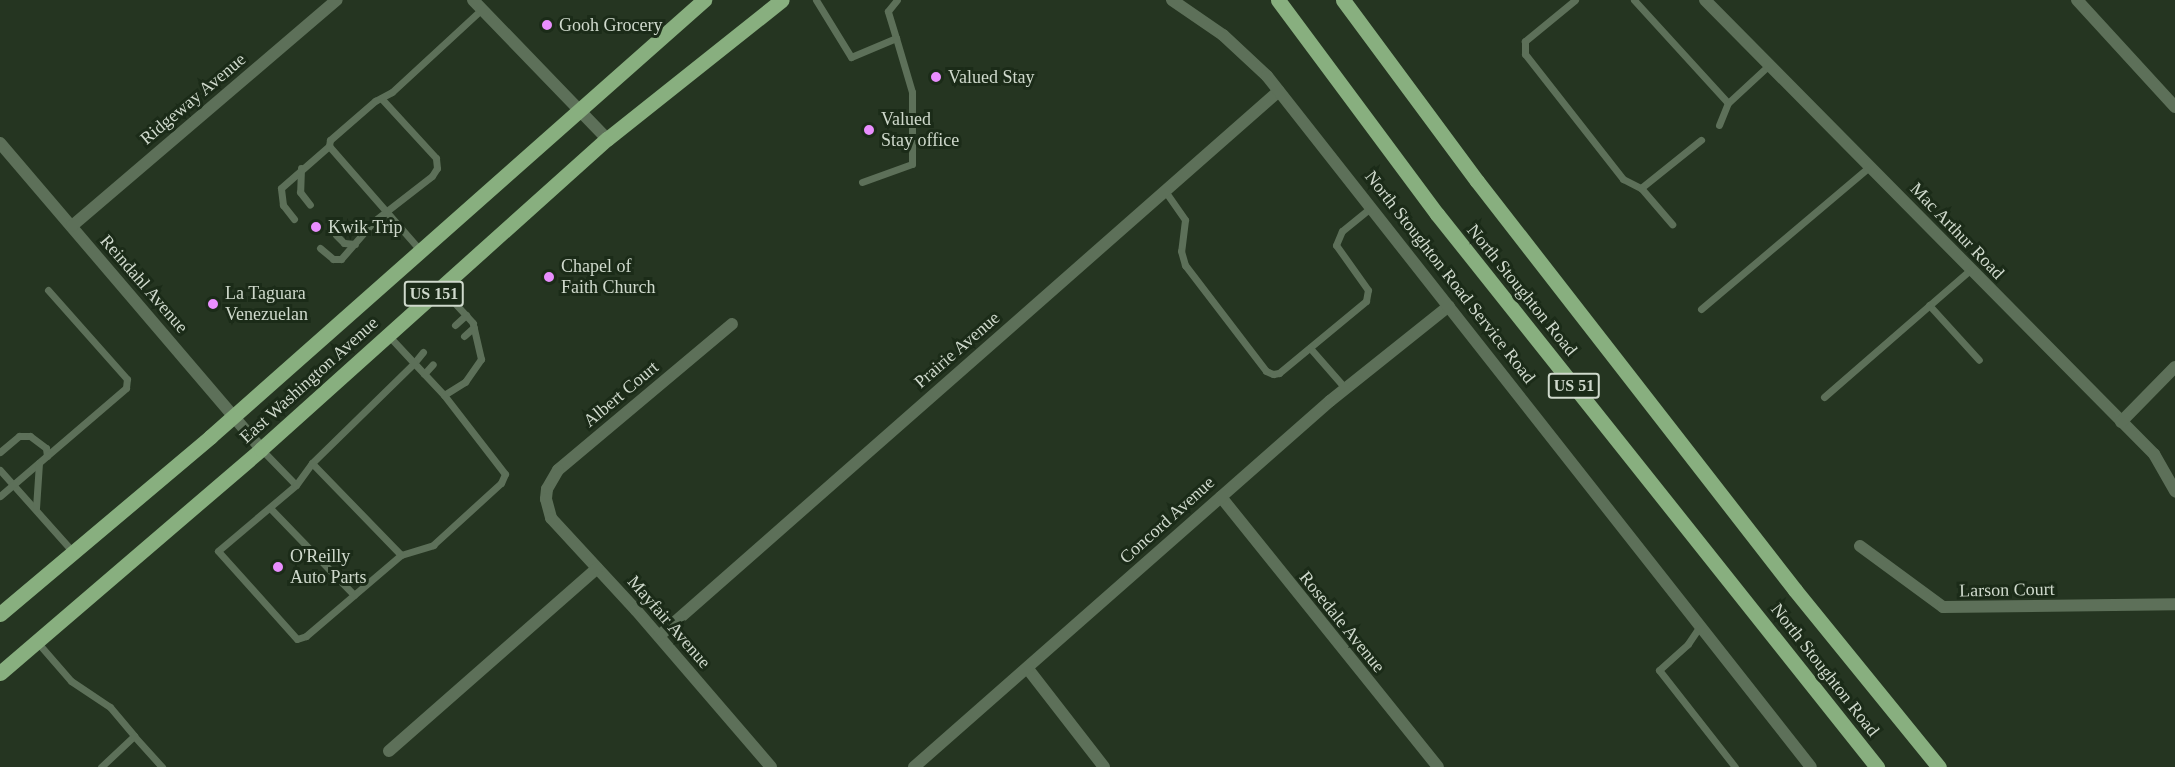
<!DOCTYPE html>
<style>
body{margin:0}
#map{position:relative;width:2175px;height:767px;overflow:hidden;background:#253521;font-family:"Times New Roman",serif}
div>[style]{position:absolute}
[style*='--x']{left:calc(var(--x)*1px);top:calc(var(--y)*1px);width:calc(var(--w)*1px);rotate:calc(var(--a)*1deg)}
.service>*{height:7px;margin:-3.5px;padding:0 3.5px;transform-origin:3.5px;border-radius:3.5px;background:#5d7059}
.minor>*{height:12px;margin:-6px;padding:0 6px;transform-origin:6px;border-radius:6px;background:#5d7059}
.tertiary>*{height:12px;margin:-6px;padding:0 6px;transform-origin:6px;border-radius:6px;background:#5d7059}
.primary>*{height:15px;margin:-7.5px;padding:0 7.5px;transform-origin:7.5px;border-radius:7.5px;background:#88af7f}
.dots>*{width:16px;height:16px;translate:-50% -50%;box-sizing:border-box;border:3px solid #1b2b18;border-radius:50%}
span{translate:-50% -50%;white-space:nowrap;text-align:center;line-height:1.15;-webkit-text-stroke:6px #1b2b18;paint-order:stroke}
.shield-label span{padding:2px 4px;background:#1b2b18;border:2px solid;border-radius:4px;-webkit-text-stroke-width:0}
.shield-label{font-size:16px;color:#cfd9cc;font-weight:700}
.poi-label{font-size:18px;color:#cfd9cc}
.left{translate:0 -50%;text-align:left}
.street-label{font-size:18px;color:#cfd9cc}
</style>
<div id="map">
<div class="service">
<div style="--x:816;--y:0;--w:67;--a:58.4"></div>
<div style="--x:851;--y:57;--w:49;--a:-22.9"></div>
<div style="--x:896;--y:38;--w:28;--a:-107"></div>
<div style="--x:888;--y:11;--w:14;--a:-51"></div>
<div style="--x:1575;--y:0;--w:65;--a:140.6"></div>
<div style="--x:1525;--y:41;--w:13;--a:90"></div>
<div style="--x:1525;--y:54;--w:159;--a:51.9"></div>
<div style="--x:1623;--y:179;--w:20;--a:27"></div>
<div style="--x:1641;--y:188;--w:77;--a:-38.7"></div>
<div style="--x:1634;--y:0;--w:139;--a:47.6"></div>
<div style="--x:1728;--y:103;--w:56;--a:-42.8"></div>
<div style="--x:1719;--y:125;--w:24;--a:-68"></div>
<div style="--x:301;--y:168;--w:24;--a:92"></div>
<div style="--x:300;--y:192;--w:16;--a:52"></div>
<div style="--x:862;--y:182;--w:53;--a:-19.8"></div>
<div style="--x:912;--y:164;--w:72;--a:-90"></div>
<div style="--x:912;--y:92;--w:56;--a:-106.5"></div>
<div style="--x:1641;--y:188;--w:48;--a:49.3"></div>
<div style="--x:1165;--y:191;--w:35;--a:55"></div>
<div style="--x:1185;--y:220;--w:31;--a:97"></div>
<div style="--x:1181;--y:251;--w:15;--a:74"></div>
<div style="--x:1185;--y:265;--w:133;--a:52.6"></div>
<div style="--x:1266;--y:371;--w:8;--a:23"></div>
<div style="--x:1273;--y:374;--w:6;--a:-9"></div>
<div style="--x:1279;--y:373;--w:113;--a:-39.6"></div>
<div style="--x:1366;--y:301;--w:11;--a:-80"></div>
<div style="--x:1368;--y:290;--w:55;--a:-125.4"></div>
<div style="--x:1336;--y:245;--w:15;--a:-67"></div>
<div style="--x:1342;--y:231;--w:38;--a:-39"></div>
<div style="--x:294;--y:219;--w:18;--a:-128"></div>
<div style="--x:283;--y:205;--w:17;--a:-97"></div>
<div style="--x:281;--y:188;--w:64;--a:-41.2"></div>
<div style="--x:336;--y:235;--w:11;--a:45"></div>
<div style="--x:344;--y:243;--w:11;--a:5"></div>
<div style="--x:320;--y:248;--w:17;--a:40"></div>
<div style="--x:333;--y:259;--w:8;--a:0"></div>
<div style="--x:341;--y:259;--w:50;--a:-49"></div>
<div style="--x:374;--y:221;--w:73;--a:-37.8"></div>
<div style="--x:432;--y:176;--w:9;--a:-58"></div>
<div style="--x:437;--y:168;--w:10;--a:-96"></div>
<div style="--x:436;--y:158;--w:81;--a:-132.5"></div>
<div style="--x:420;--y:250;--w:138;--a:-131.2"></div>
<div style="--x:329;--y:146;--w:6;--a:-81"></div>
<div style="--x:330;--y:140;--w:60;--a:-40.9"></div>
<div style="--x:375;--y:101;--w:19;--a:-28"></div>
<div style="--x:392;--y:92;--w:122;--a:-42.7"></div>
<div style="--x:1929;--y:305;--w:74;--a:47.7"></div>
<div style="--x:1701;--y:309;--w:220;--a:-40.2"></div>
<div style="--x:455;--y:325;--w:15;--a:-42"></div>
<div style="--x:464;--y:336;--w:13;--a:-42"></div>
<div style="--x:1310;--y:348;--w:53;--a:48.8"></div>
<div style="--x:423;--y:352;--w:14;--a:129"></div>
<div style="--x:414;--y:363;--w:44;--a:46.8"></div>
<div style="--x:444;--y:395;--w:25;--a:-32"></div>
<div style="--x:465;--y:382;--w:28;--a:-55"></div>
<div style="--x:481;--y:359;--w:37;--a:-103"></div>
<div style="--x:473;--y:323;--w:47;--a:-132.4"></div>
<div style="--x:424;--y:374;--w:13;--a:-48"></div>
<div style="--x:1824;--y:397;--w:194;--a:-41"></div>
<div style="--x:261;--y:449;--w:50;--a:45.8"></div>
<div style="--x:296;--y:485;--w:102;--a:139.8"></div>
<div style="--x:218;--y:551;--w:118;--a:48.1"></div>
<div style="--x:297;--y:639;--w:9;--a:-18"></div>
<div style="--x:306;--y:636;--w:125;--a:-40.5"></div>
<div style="--x:401;--y:555;--w:128;--a:-134.1"></div>
<div style="--x:312;--y:463;--w:27;--a:126"></div>
<div style="--x:0;--y:452;--w:25;--a:-40"></div>
<div style="--x:19;--y:436;--w:11;--a:0"></div>
<div style="--x:30;--y:436;--w:20;--a:37"></div>
<div style="--x:46;--y:448;--w:8;--a:83"></div>
<div style="--x:312;--y:463;--w:143;--a:-44.4"></div>
<div style="--x:414;--y:363;--w:37;--a:-133"></div>
<div style="--x:0;--y:470;--w:110;--a:48.3"></div>
<div style="--x:0;--y:496;--w:166;--a:-40.6"></div>
<div style="--x:126;--y:388;--w:9;--a:-84"></div>
<div style="--x:127;--y:379;--w:119;--a:-131.6"></div>
<div style="--x:36;--y:508;--w:45;--a:-86.2"></div>
<div style="--x:270;--y:508;--w:121;--a:46"></div>
<div style="--x:401;--y:555;--w:34;--a:-17"></div>
<div style="--x:433;--y:545;--w:92;--a:-42.4"></div>
<div style="--x:501;--y:483;--w:10;--a:-66"></div>
<div style="--x:505;--y:474;--w:100;--a:-127.7"></div>
<div style="--x:1700;--y:626;--w:22;--a:124"></div>
<div style="--x:1688;--y:644;--w:39;--a:138"></div>
<div style="--x:1659;--y:670;--w:123;--a:51.9"></div>
<div style="--x:38;--y:643;--w:50;--a:49"></div>
<div style="--x:71;--y:681;--w:47;--a:33.7"></div>
<div style="--x:110;--y:707;--w:38;--a:50"></div>
<div style="--x:134;--y:736;--w:45;--a:136.8"></div>
<div style="--x:134;--y:736;--w:42;--a:47.9"></div>
</div>
<div class="minor">
<div style="--x:473;--y:0;--w:193;--a:46"></div>
<div style="--x:1705;--y:0;--w:639;--a:45.32"></div>
<div style="--x:2154;--y:454;--w:43;--a:60.4"></div>
<div style="--x:2077;--y:0;--w:145;--a:47.5"></div>
<div style="--x:0;--y:143;--w:402;--a:49.5"></div>
<div style="--x:72;--y:226;--w:348;--a:-40.5"></div>
<div style="--x:732;--y:324;--w:227;--a:140"></div>
<div style="--x:558;--y:470;--w:22;--a:120"></div>
<div style="--x:547;--y:489;--w:10;--a:96"></div>
<div style="--x:546;--y:499;--w:20;--a:75"></div>
<div style="--x:551;--y:518;--w:125;--a:47.3"></div>
<div style="--x:636;--y:610;--w:207;--a:49.3"></div>
<div style="--x:2121;--y:422;--w:77;--a:-45.5"></div>
<div style="--x:1221;--y:497;--w:346;--a:51.2"></div>
<div style="--x:1860;--y:546;--w:103;--a:36.3"></div>
<div style="--x:1943;--y:607;--w:232;--a:-0.7"></div>
<div style="--x:659;--y:636;--w:825;--a:-41.32"></div>
<div style="--x:1028;--y:669;--w:124;--a:52.2"></div>
<div style="--x:389;--y:751;--w:277;--a:-41.3"></div>
<div style="--x:914;--y:767;--w:554;--a:-41.34"></div>
<div style="--x:1330;--y:401;--w:152;--a:-38.6"></div>
</div>
<div class="tertiary">
<div style="--x:1172;--y:0;--w:62;--a:34.5"></div>
<div style="--x:1223;--y:35;--w:60;--a:43"></div>
<div style="--x:1267;--y:76;--w:879;--a:51.79"></div>
</div>
<div class="primary">
<div style="--x:1278;--y:0;--w:267;--a:53.4"></div>
<div style="--x:1437;--y:214;--w:707;--a:51.49"></div>
<div style="--x:1343;--y:0;--w:225;--a:53.5"></div>
<div style="--x:1477;--y:181;--w:518;--a:52.13"></div>
<div style="--x:1795;--y:590;--w:228;--a:50.9"></div>
<div style="--x:0;--y:614;--w:275;--a:-40.1"></div>
<div style="--x:210;--y:437;--w:660;--a:-41.5"></div>
<div style="--x:0;--y:673;--w:344;--a:-40.6"></div>
<div style="--x:261;--y:449;--w:465;--a:-41.9"></div>
<div style="--x:607;--y:139;--w:223;--a:-38.5"></div>
</div>
<div class="dots">
<div style="left:547px;top:25px;background:#e98efe"></div>
<div style="left:936px;top:77px;background:#e98efe"></div>
<div style="left:869px;top:130px;background:#e98efe"></div>
<div style="left:316px;top:227px;background:#e98efe"></div>
<div style="left:549px;top:277px;background:#e98efe"></div>
<div style="left:213px;top:304px;background:#e98efe"></div>
<div style="left:278px;top:567px;background:#e98efe"></div>
</div>
<div class="shield-label">
<span style="left:434px;top:294px">US 151</span>
<span style="left:1574px;top:386px">US 51</span>
</div>
<div class="poi-label">
<span class="left" style="left:559px;top:25px">Gooh Grocery</span>
<span class="left" style="left:948px;top:77px">Valued Stay</span>
<span class="left" style="left:881px;top:130px">Valued<br>Stay office</span>
<span class="left" style="left:328px;top:227px">Kwik Trip</span>
<span class="left" style="left:561px;top:277px">Chapel of<br>Faith Church</span>
<span class="left" style="left:225px;top:304px">La Taguara<br>Venezuelan</span>
<span class="left" style="left:290px;top:567px">O'Reilly<br>Auto Parts</span>
</div>
<div class="street-label">
<span style="left:193px;top:99px;rotate:-40deg">Ridgeway Avenue</span>
<span style="left:1957px;top:231px;rotate:46deg">Mac Arthur Road</span>
<span style="left:1450px;top:277px;rotate:52deg">North Stoughton Road Service Road</span>
<span style="left:144px;top:284px;rotate:49deg">Reindahl Avenue</span>
<span style="left:1522px;top:290px;rotate:51deg">North Stoughton Road</span>
<span style="left:957px;top:350px;rotate:-41deg">Prairie Avenue</span>
<span style="left:309px;top:380px;rotate:-42deg">East Washington Avenue</span>
<span style="left:621px;top:394px;rotate:-40deg">Albert Court</span>
<span style="left:1167px;top:520px;rotate:-42deg">Concord Avenue</span>
<span style="left:2007px;top:590px;rotate:-1deg">Larson Court</span>
<span style="left:669px;top:622px;rotate:49deg">Mayfair Avenue</span>
<span style="left:1342px;top:622px;rotate:51deg">Rosedale Avenue</span>
<span style="left:1825px;top:670px;rotate:52deg">North Stoughton Road</span>
</div>
</div>
